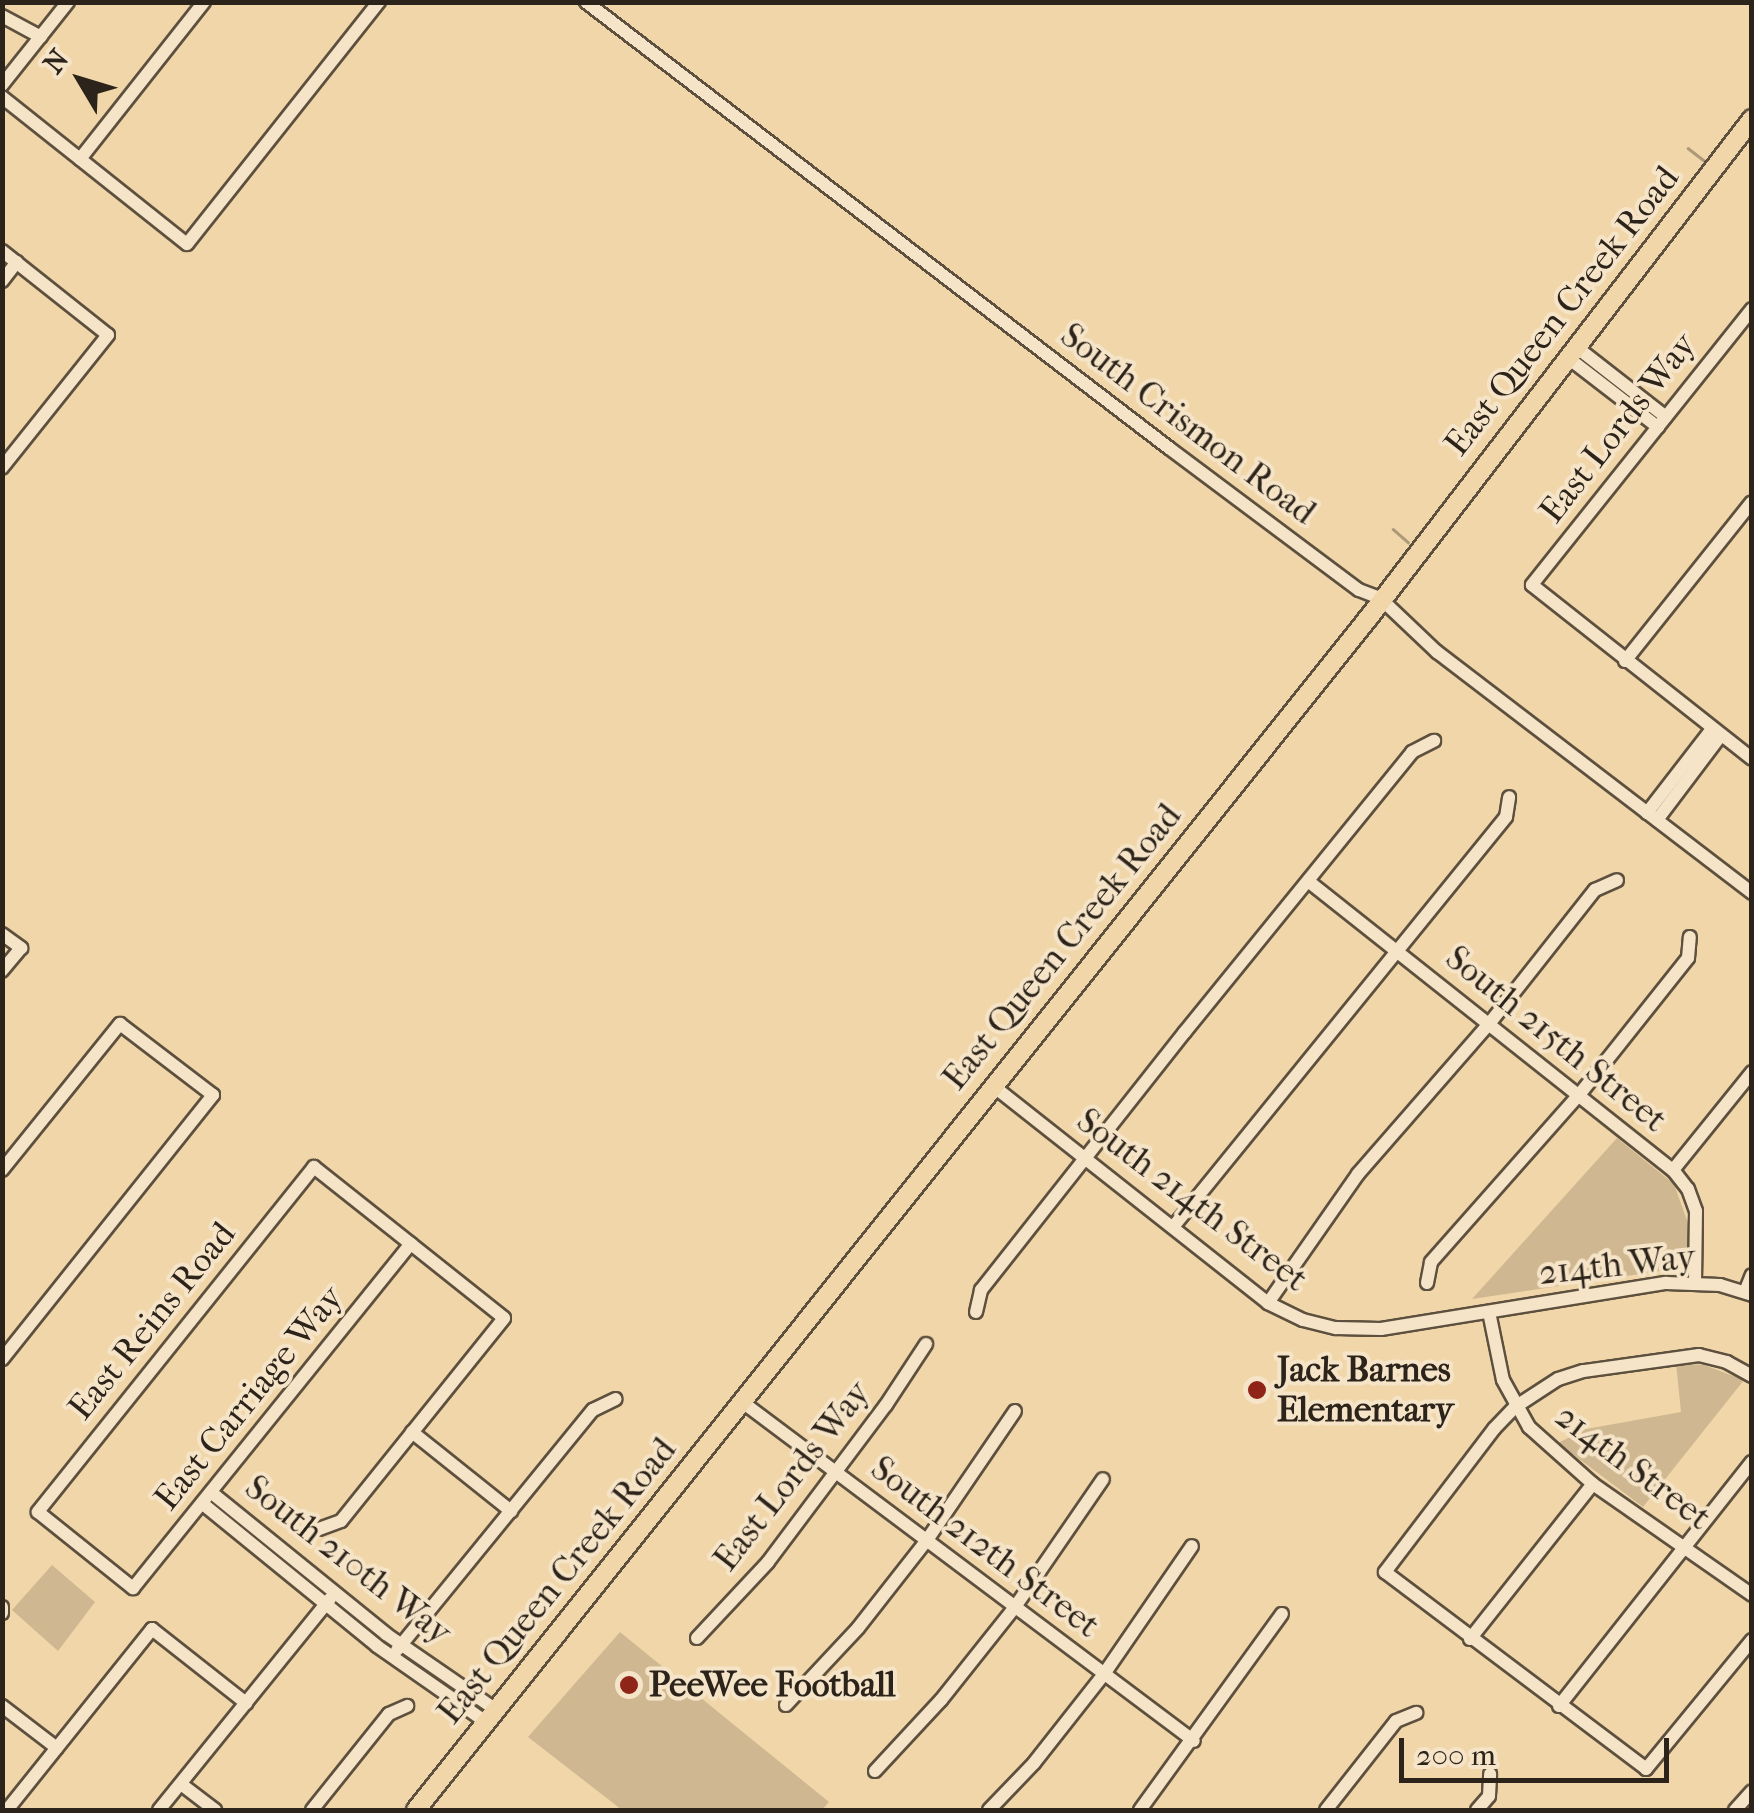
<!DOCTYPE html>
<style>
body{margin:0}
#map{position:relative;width:1754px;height:1813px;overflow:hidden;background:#f0d6a9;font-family:"IM FELL French Canon",serif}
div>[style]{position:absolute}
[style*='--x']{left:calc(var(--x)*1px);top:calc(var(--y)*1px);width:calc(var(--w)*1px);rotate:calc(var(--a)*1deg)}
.green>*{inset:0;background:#cfb891}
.stream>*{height:2.5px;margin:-1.25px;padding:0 1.25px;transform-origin:1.25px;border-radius:1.25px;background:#ad9978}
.roads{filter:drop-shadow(2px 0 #5d503e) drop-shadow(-2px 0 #5d503e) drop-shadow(0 2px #5d503e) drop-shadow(0 -2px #5d503e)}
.minor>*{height:12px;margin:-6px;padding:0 6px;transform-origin:6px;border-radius:6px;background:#f5e4c7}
.major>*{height:18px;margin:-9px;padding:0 9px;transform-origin:9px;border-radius:9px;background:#f0d6a9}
.dots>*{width:28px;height:28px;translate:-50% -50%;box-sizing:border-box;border:5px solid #f5e4c7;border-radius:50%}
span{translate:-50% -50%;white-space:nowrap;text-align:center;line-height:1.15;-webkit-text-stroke:8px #f5e4c7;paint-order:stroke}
.street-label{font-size:35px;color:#2c231a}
.poi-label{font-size:35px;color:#2c231a;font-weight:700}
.left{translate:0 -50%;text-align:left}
.frame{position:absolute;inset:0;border:5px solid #2c231a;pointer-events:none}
.north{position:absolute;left:30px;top:30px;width:100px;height:100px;-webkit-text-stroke:8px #f5e4c7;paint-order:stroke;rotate:308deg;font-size:28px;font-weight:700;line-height:40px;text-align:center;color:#2c231a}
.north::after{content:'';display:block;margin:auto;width:35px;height:45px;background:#2c231a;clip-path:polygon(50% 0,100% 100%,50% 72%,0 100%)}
.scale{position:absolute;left:1399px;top:1738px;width:270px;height:45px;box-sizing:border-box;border:5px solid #2c231a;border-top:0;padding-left:12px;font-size:30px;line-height:35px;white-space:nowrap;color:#2c231a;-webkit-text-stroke:8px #f5e4c7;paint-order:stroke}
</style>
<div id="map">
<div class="green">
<div style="clip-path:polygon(1617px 1138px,1674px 1184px,1689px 1226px,1688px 1267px,1680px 1273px,1667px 1270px,1472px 1299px)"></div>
<div style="clip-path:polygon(1676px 1363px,1704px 1365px,1744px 1380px,1643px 1507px,1558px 1443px,1586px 1429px,1681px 1412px)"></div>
<div style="clip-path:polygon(52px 1565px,95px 1602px,58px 1651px,12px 1610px)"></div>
<div style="clip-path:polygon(620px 1632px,829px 1802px,822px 1810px,622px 1810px,528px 1737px)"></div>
</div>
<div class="stream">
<div style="--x:1688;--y:148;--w:24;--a:38"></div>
<div style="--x:1393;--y:529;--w:20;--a:41"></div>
</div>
<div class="roads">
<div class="minor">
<div style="--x:586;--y:2;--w:734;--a:37.42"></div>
<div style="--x:1169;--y:448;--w:237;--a:36.8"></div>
<div style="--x:1359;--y:590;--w:22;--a:21"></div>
<div style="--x:1380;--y:598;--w:79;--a:43.5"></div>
<div style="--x:1437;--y:652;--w:397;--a:37.4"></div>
<div style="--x:2;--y:16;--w:44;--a:28.3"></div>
<div style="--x:2;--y:85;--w:106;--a:-51.5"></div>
<div style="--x:2;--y:97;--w:236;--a:38.5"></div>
<div style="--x:187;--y:244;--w:309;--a:-51.6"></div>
<div style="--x:80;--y:159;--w:200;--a:-51.7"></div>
<div style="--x:2;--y:251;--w:135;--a:38.4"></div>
<div style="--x:108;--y:335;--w:170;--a:128.6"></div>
<div style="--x:2;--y:281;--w:24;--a:-52"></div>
<div style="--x:1752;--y:309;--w:353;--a:128.6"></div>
<div style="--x:1532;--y:585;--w:280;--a:38.3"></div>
<div style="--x:1575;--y:346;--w:115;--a:38"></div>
<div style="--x:1567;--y:357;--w:115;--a:37.6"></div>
<div style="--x:1625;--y:661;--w:203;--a:-51.4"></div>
<div style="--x:1647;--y:813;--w:106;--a:-52.3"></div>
<div style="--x:1657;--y:820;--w:106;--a:-53"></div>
<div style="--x:1308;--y:881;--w:466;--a:38.4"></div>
<div style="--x:1673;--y:1170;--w:24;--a:52"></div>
<div style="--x:1688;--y:1189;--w:23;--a:70"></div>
<div style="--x:1696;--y:1211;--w:71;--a:90.8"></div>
<div style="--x:2;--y:934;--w:24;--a:36"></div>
<div style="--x:21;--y:948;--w:30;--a:130"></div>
<div style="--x:992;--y:1085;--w:352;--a:38.3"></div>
<div style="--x:1268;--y:1303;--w:39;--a:26"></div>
<div style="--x:1303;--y:1320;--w:34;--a:14"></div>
<div style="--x:1336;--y:1328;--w:45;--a:1.3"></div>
<div style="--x:1381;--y:1329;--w:289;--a:-9.2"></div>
<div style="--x:1666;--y:1283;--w:54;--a:2.1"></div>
<div style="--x:1720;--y:1285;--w:34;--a:17"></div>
<div style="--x:2;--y:1170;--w:188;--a:-51.1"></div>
<div style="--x:120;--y:1024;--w:117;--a:37.4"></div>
<div style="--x:213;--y:1095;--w:338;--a:128.6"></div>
<div style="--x:1673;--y:1170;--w:126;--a:-51.1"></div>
<div style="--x:1173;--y:1227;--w:528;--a:-50.92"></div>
<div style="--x:1506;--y:817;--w:20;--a:-81"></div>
<div style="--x:1427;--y:1283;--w:21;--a:-79"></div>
<div style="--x:1431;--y:1262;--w:223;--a:-48.5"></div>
<div style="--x:1579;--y:1095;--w:175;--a:-51.5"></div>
<div style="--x:1688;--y:958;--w:21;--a:-85"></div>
<div style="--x:1745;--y:1292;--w:18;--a:-68"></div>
<div style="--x:1268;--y:1303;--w:157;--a:-55.1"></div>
<div style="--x:1358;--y:1174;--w:199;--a:-48.9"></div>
<div style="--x:1489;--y:1024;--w:171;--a:-51.7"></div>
<div style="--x:1595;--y:890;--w:24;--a:-24"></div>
<div style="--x:976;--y:1312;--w:23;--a:-77"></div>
<div style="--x:981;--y:1290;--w:328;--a:-51.7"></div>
<div style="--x:1184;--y:1033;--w:362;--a:-50.9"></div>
<div style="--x:1412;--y:752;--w:25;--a:-27"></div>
<div style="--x:1489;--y:1312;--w:69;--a:78.4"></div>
<div style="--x:1503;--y:1380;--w:54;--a:61"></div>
<div style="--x:1529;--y:1427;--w:86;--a:41.7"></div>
<div style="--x:1593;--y:1484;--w:194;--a:34.9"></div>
<div style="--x:1752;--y:1376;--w:29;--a:-151"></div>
<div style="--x:1727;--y:1362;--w:29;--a:-166"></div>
<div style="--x:1699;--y:1355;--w:117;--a:172.1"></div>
<div style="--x:1583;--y:1371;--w:26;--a:162"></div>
<div style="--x:1558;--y:1379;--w:51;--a:146.9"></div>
<div style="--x:1515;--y:1407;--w:30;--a:134"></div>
<div style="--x:1494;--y:1429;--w:180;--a:127.3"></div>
<div style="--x:1385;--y:1572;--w:327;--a:37"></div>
<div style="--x:1646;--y:1769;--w:167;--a:-50.6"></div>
<div style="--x:741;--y:1401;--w:566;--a:36.89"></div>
<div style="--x:412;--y:1432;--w:127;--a:38.6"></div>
<div style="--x:212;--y:1493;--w:224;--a:39"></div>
<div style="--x:386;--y:1634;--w:134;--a:34.6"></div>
<div style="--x:203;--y:1504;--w:225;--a:39.2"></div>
<div style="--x:377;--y:1646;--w:133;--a:34.9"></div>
<div style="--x:319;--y:1529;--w:23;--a:-20"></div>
<div style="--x:341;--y:1521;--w:260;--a:-51.2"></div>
<div style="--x:504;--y:1318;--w:119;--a:-141.5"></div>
<div style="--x:411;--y:1244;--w:124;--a:-141.6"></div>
<div style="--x:314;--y:1167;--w:442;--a:128.7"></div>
<div style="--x:38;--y:1512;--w:122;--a:38.7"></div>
<div style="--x:133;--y:1588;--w:442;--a:-51.1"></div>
<div style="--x:2;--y:1607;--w:6;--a:90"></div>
<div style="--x:697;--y:1638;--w:104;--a:-46.9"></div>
<div style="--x:768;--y:1562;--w:196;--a:-53.1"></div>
<div style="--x:886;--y:1405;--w:73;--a:-56.7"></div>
<div style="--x:1470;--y:1639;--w:198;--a:-51.6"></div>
<div style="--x:397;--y:1650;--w:310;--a:-50.8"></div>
<div style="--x:593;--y:1410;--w:25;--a:-26"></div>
<div style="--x:786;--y:1705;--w:105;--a:-46.9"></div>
<div style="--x:858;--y:1628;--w:112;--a:-51.9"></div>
<div style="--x:927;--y:1540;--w:156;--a:-55.7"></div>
<div style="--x:2;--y:1706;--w:69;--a:37.4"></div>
<div style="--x:1559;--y:1706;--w:311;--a:-51.7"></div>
<div style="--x:875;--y:1771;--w:97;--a:-47.1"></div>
<div style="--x:941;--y:1700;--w:119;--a:-51.5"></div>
<div style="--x:1015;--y:1607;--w:155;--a:-55.5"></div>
<div style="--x:181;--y:1784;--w:43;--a:37.4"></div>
<div style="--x:7;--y:1810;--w:232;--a:-51.3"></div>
<div style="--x:152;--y:1629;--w:120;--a:38.2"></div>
<div style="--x:159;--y:1810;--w:272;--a:-51"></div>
<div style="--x:312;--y:1810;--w:123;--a:-51.3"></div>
<div style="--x:389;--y:1714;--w:20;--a:-24"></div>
<div style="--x:989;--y:1810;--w:65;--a:-46.2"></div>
<div style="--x:1034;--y:1763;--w:113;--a:-51.8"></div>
<div style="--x:1104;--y:1674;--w:155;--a:-55.5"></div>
<div style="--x:1140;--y:1810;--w:242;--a:-54.1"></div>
<div style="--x:1326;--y:1810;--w:113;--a:-51.8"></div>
<div style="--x:1396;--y:1721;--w:22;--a:-22"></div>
<div style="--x:1477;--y:1810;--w:18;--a:-49"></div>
<div style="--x:1489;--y:1796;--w:22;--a:-87"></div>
<div style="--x:1735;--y:1810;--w:25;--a:-48"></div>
</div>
<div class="major">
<div style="--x:416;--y:1810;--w:1528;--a:-51.38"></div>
<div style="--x:1370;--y:616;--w:627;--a:-52.45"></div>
</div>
</div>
<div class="dots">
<div style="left:1257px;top:1390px;background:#8f2418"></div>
<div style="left:629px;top:1685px;background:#8f2418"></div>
</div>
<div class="street-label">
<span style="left:1562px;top:311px;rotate:-52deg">East Queen Creek Road</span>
<span style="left:1188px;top:424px;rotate:37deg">South Crismon Road</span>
<span style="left:1618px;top:428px;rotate:-52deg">East Lords Way</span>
<span style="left:1062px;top:947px;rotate:-51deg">East Queen Creek Road</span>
<span style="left:1556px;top:1039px;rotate:39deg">South 215th Street</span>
<span style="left:1192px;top:1200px;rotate:37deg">South 214th Street</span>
<span style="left:1617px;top:1265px;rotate:-6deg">214th Way</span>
<span style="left:152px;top:1321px;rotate:-51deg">East Reins Road</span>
<span style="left:249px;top:1398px;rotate:-51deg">East Carriage Way</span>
<span style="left:1633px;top:1467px;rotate:37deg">214th Street</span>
<span style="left:792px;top:1476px;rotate:-52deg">East Lords Way</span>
<span style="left:985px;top:1547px;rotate:37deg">South 212th Street</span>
<span style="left:348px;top:1560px;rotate:38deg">South 210th Way</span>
<span style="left:557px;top:1581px;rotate:-51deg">East Queen Creek Road</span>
</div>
<div class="poi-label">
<span class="left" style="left:1277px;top:1390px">Jack Barnes<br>Elementary</span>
<span class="left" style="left:649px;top:1685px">PeeWee Football</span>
</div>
<div class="frame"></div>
<div class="north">N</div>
<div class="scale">200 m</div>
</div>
